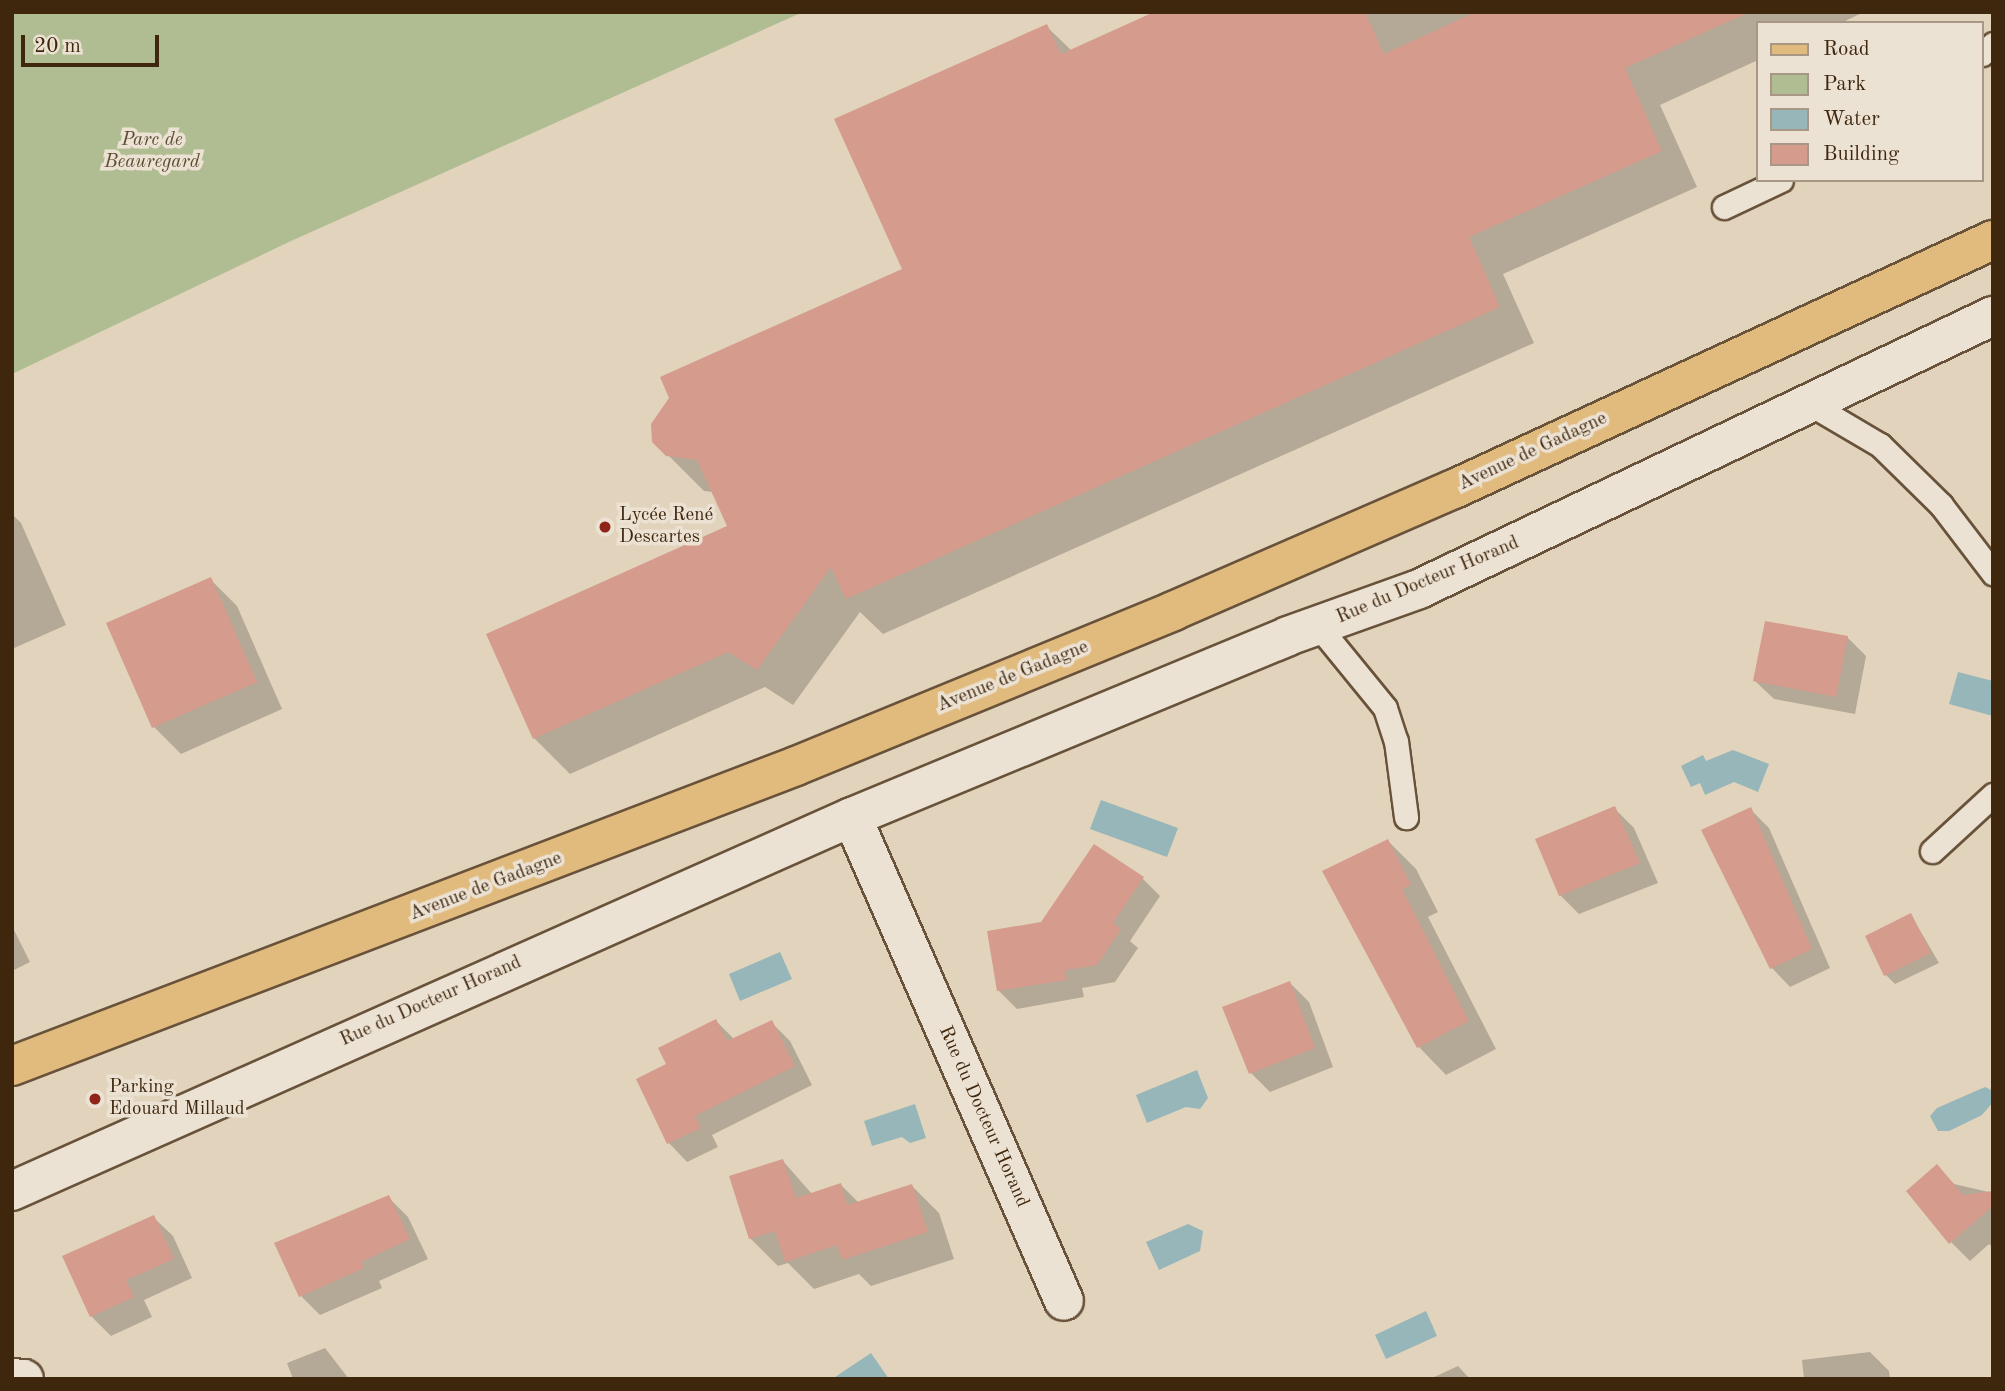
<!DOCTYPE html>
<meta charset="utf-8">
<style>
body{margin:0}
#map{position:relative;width:2005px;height:1391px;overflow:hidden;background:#e2d3bc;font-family:"Old Standard TT",serif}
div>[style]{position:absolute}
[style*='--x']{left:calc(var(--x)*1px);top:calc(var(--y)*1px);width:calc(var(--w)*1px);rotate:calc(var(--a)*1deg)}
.green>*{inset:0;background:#b0bd93}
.water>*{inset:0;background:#97b6b9}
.shadow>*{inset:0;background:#0003}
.building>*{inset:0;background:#d59b8d}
.roads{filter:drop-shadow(2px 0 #68523a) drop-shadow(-2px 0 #68523a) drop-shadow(0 2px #68523a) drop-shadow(0 -2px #68523a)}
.service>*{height:23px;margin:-11.5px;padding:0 11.5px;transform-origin:11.5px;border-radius:11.5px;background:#ece2d3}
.minor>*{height:38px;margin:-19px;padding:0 19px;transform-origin:19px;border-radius:19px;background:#ece2d3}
.primary>*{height:38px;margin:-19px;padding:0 19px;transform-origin:19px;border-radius:19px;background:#e1ba7e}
.dots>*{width:19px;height:19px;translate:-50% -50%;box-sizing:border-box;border:4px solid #ece2d3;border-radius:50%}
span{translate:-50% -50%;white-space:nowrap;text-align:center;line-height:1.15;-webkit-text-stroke:7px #ece2d3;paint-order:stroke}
.park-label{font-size:19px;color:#5b4c2f;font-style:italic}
.street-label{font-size:19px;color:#3f270e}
.poi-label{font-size:19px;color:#3f270e}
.left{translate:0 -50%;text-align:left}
.frame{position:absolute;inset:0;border:14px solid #3f270e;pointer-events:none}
.legend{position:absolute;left:1756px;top:21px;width:228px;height:161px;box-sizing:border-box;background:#ece2d3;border:2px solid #a79784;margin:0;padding:9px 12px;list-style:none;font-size:21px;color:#3f270e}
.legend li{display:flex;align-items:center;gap:14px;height:35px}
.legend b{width:35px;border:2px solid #a79784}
.scale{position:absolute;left:21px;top:35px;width:138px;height:32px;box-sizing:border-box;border:4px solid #3f270e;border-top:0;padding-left:9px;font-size:21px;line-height:24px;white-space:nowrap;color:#3f270e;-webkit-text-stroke:5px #ece2d3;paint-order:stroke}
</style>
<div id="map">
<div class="green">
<div style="clip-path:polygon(12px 12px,803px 12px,291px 241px,12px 374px)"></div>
</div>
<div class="water">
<div style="clip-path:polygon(1958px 672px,1993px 681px,1993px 716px,1949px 704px)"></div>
<div style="clip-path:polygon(1733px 750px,1769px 764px,1758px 792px,1734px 782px,1705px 795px,1700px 783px,1691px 787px,1681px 766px,1703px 755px,1706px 761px)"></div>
<div style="clip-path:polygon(1101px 800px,1178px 828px,1167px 857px,1090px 829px)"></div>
<div style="clip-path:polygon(780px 952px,792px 979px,740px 1001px,729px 974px)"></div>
<div style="clip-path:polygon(1197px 1070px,1208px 1098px,1200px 1109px,1186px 1107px,1147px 1123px,1136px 1095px)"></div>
<div style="clip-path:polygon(1985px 1087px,1993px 1091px,1993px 1102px,1982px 1115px,1949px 1131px,1938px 1131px,1930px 1116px,1937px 1108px)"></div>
<div style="clip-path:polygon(915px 1104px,926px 1138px,910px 1143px,902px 1137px,872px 1146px,864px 1121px)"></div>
<div style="clip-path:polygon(1188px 1224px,1203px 1231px,1200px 1251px,1159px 1270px,1146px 1242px)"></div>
<div style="clip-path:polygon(1426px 1311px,1437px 1336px,1386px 1359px,1375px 1335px)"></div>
<div style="clip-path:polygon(871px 1353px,889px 1379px,832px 1379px)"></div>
</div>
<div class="shadow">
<div style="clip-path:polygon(1158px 12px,1864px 12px,1841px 23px,1758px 23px,1758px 60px,1660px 105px,1697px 187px,1503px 274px,1534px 343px,883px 634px,860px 612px,793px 705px,765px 687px,570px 774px,534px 738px,730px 527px,714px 492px,704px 491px,654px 441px,905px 270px,1046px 26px,1072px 51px)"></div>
<div style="clip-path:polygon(12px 514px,21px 523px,66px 625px,12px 649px)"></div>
<div style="clip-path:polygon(210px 579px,237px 606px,282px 709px,181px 754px,154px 727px)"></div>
<div style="clip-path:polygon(1847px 637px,1866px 656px,1855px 714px,1774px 699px,1755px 681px)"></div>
<div style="clip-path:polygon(1614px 808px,1634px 828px,1658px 883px,1579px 914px,1560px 895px)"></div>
<div style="clip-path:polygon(1750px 809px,1769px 828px,1830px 968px,1790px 987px,1772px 968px)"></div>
<div style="clip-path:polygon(1388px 841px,1416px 869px,1438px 912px,1428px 917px,1496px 1049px,1446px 1075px,1419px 1047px,1324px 872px)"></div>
<div style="clip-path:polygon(1142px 878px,1160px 896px,1130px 941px,1138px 948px,1115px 982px,1082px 988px,1084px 997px,1017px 1009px,999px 991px,1043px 923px)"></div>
<div style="clip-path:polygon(1911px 915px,1939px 963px,1895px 984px,1886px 975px)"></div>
<div style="clip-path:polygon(12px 926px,30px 962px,12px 971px)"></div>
<div style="clip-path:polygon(1290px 983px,1309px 1002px,1333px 1067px,1270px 1092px,1251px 1073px)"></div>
<div style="clip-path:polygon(716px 1021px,735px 1040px,771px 1022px,790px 1041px,812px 1085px,712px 1135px,718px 1147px,687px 1162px,669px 1143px,668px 1064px)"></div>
<div style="clip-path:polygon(783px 1161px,812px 1194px,841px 1185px,859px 1203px,912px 1186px,939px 1213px,954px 1259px,871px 1286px,859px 1274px,814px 1289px,788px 1263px,778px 1266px,750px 1238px)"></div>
<div style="clip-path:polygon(1937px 1167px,1954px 1184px,1993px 1193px,1993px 1248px,1989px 1244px,1970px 1261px,1951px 1242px)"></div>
<div style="clip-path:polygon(388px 1197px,408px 1217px,428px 1259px,379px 1281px,382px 1288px,320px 1315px,301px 1296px)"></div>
<div style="clip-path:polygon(153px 1217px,173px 1236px,192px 1278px,144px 1300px,152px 1317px,111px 1336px,91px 1316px,64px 1257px)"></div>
<div style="clip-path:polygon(325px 1348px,349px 1379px,293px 1379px,287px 1363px)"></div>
<div style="clip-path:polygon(1870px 1352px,1889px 1371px,1890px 1379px,1804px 1379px,1802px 1360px)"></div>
<div style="clip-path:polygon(1458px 1366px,1470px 1379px,1430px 1379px)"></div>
</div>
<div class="building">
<div style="clip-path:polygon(1154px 12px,1365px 12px,1384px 54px,1476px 12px,1750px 12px,1625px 68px,1662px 151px,1469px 237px,1500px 307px,846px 599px,831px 567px,757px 670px,728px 652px,533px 739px,486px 634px,727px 526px,697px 460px,666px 456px,652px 442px,651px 424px,669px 398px,660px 377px,902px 269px,834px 119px,1047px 24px,1061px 54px)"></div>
<div style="clip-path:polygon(211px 577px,257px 682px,152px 728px,106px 623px)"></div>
<div style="clip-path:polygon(1765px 621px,1848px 636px,1836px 697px,1753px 681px)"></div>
<div style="clip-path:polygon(1615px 806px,1640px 863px,1559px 896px,1535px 839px)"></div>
<div style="clip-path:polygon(1751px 807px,1812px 949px,1770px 969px,1701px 830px)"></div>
<div style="clip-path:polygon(1388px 839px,1411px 885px,1402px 889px,1469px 1021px,1417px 1048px,1322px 871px)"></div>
<div style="clip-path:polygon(1094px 844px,1144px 877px,1113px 923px,1121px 929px,1097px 965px,1065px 970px,1067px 980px,997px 991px,987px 931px,1041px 922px)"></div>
<div style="clip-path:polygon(1911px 913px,1931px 953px,1884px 976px,1865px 936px)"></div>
<div style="clip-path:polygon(1290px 981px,1315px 1048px,1249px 1074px,1222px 1007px)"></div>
<div style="clip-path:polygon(716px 1019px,727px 1041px,772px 1020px,795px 1066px,695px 1116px,701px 1128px,667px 1144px,636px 1079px,666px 1064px,658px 1048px)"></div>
<div style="clip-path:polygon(783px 1159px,796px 1198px,841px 1183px,847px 1205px,912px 1184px,928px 1232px,842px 1260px,837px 1245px,785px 1262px,775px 1231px,749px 1239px,729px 1176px)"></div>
<div style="clip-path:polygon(1937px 1164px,1963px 1195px,1993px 1191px,1993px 1206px,1949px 1244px,1906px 1191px)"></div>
<div style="clip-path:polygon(389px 1195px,410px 1239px,361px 1262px,364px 1268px,299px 1297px,274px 1243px)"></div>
<div style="clip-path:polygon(154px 1215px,174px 1259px,126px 1280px,134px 1297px,90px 1317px,62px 1256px)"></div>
</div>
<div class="roads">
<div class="service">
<div style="--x:1982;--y:54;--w:15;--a:-42"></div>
<div style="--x:1724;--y:207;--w:63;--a:-25.3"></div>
<div style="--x:1812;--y:405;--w:79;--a:30.5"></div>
<div style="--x:1880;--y:445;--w:86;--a:44.5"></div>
<div style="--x:1941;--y:505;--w:86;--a:52.6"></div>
<div style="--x:1319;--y:627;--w:104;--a:50.8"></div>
<div style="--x:1385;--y:708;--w:35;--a:72"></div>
<div style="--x:1396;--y:741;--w:77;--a:82.5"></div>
<div style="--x:1932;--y:851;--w:83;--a:-42.6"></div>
</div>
<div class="minor">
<div style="--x:852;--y:817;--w:528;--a:66.35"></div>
<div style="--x:12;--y:1191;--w:919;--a:-24"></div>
<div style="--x:852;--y:817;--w:472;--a:-22.5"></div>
<div style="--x:1288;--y:636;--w:139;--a:-19.7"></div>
<div style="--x:1419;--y:589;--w:636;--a:-25.44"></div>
<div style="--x:12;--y:1378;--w:12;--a:5"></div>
</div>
<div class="primary">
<div style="--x:12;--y:1066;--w:839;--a:-20.94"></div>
<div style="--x:796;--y:766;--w:408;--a:-22.3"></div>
<div style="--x:1173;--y:611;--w:306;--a:-23.5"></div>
<div style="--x:1454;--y:489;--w:594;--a:-24.8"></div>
</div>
</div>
<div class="dots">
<div style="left:605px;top:527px;background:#8f2418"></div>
<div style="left:95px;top:1099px;background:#8f2418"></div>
</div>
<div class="park-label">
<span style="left:152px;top:152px">Parc de<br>Beauregard</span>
</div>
<div class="street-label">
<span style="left:1533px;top:452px;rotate:-25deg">Avenue de Gadagne</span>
<span style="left:1428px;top:581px;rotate:-23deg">Rue du Docteur Horand</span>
<span style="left:1013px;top:677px;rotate:-22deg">Avenue de Gadagne</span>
<span style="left:486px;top:887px;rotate:-21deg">Avenue de Gadagne</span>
<span style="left:431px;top:1002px;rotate:-24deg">Rue du Docteur Horand</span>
<span style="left:983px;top:1117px;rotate:66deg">Rue du Docteur Horand</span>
</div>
<div class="poi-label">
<span class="left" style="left:619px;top:527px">Lycée René<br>Descartes</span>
<span class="left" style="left:109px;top:1099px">Parking<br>Edouard Millaud</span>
</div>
<div class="frame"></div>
<ul class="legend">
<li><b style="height:9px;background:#e1ba7e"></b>Road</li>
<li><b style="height:19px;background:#b0bd93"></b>Park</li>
<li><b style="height:19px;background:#97b6b9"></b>Water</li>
<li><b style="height:19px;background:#d59b8d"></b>Building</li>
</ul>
<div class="scale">20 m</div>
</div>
